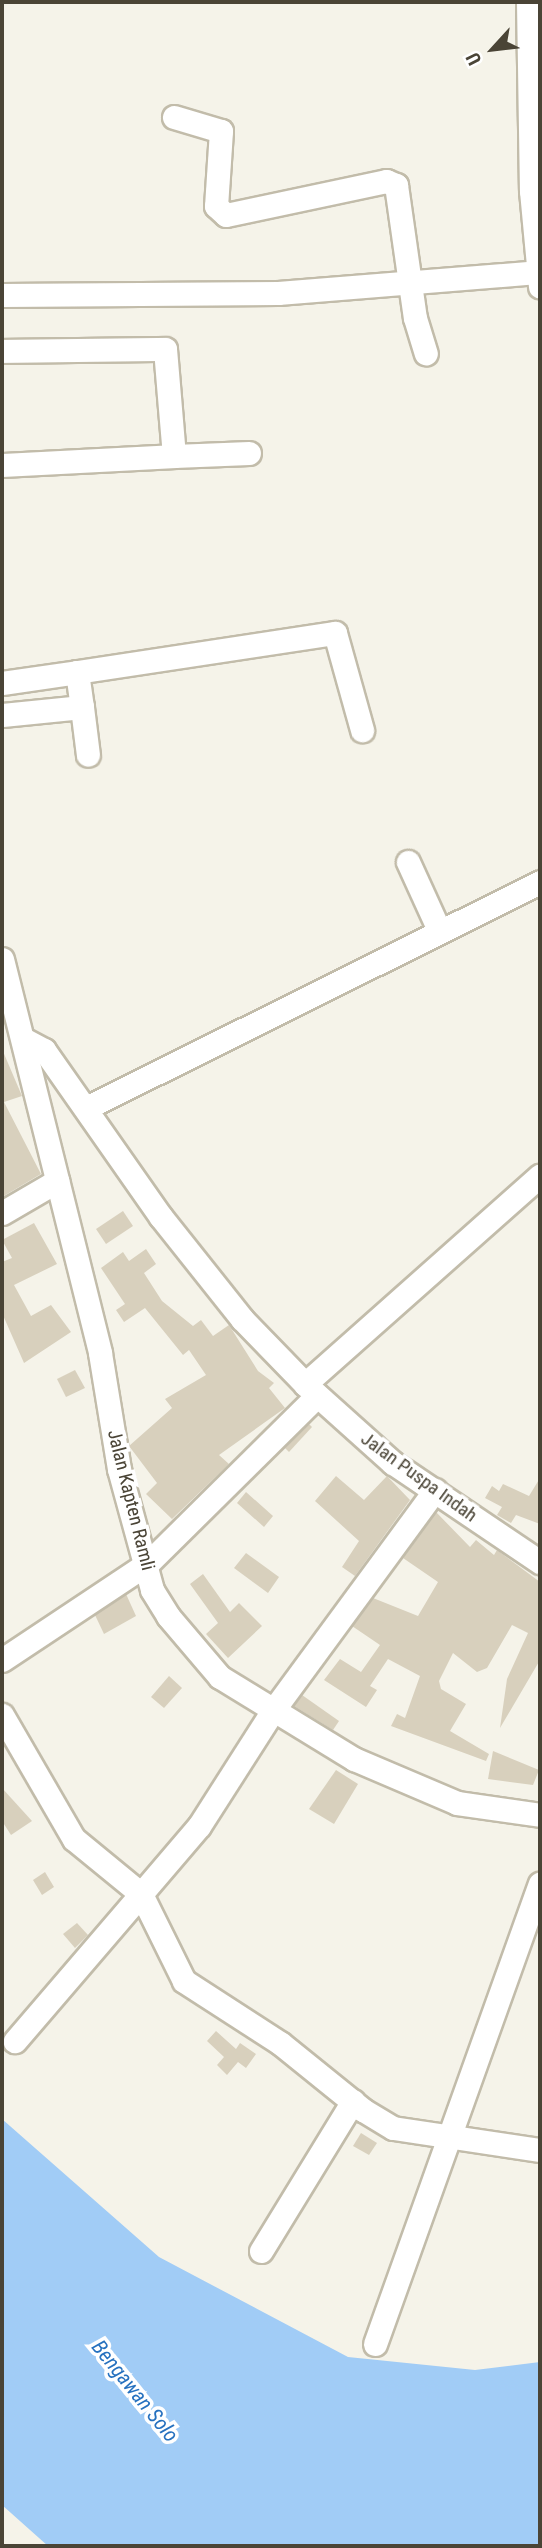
<!DOCTYPE html>
<style>
body{margin:0}
#map{position:relative;width:542px;height:2548px;overflow:hidden;background:#f5f3e9;font-family:"Roboto Condensed",sans-serif}
div>[style]{position:absolute}
[style*='--x']{left:calc(var(--x)*1px);top:calc(var(--y)*1px);width:calc(var(--w)*1px);rotate:calc(var(--a)*1deg)}
.water>*{inset:0;background:#a1ccf6}
.building>*{inset:0;background:#d8d0bd}
.roads{filter:drop-shadow(2px 0 #c2bcaa) drop-shadow(-2px 0 #c2bcaa) drop-shadow(0 2px #c2bcaa) drop-shadow(0 -2px #c2bcaa)}
.minor>*{height:23px;margin:-11.5px;padding:0 11.5px;transform-origin:11.5px;border-radius:11.5px;background:#fff}
span{translate:-50% -50%;white-space:nowrap;text-align:center;line-height:1.15;-webkit-text-stroke:7px #fff;paint-order:stroke}
.street-label{font-size:19px;color:#4a4436}
.water-label{font-size:21px;color:#2671bf;font-style:italic}
.frame{position:absolute;inset:0;border:4px solid #4a4436;pointer-events:none}
.north{position:absolute;left:458px;top:14px;width:70px;height:70px;-webkit-text-stroke:5px #fff;paint-order:stroke;rotate:243deg;font-size:19px;font-weight:700;line-height:28px;text-align:center;color:#4a4436}
.north::after{content:'';display:block;margin:auto;width:24px;height:32px;background:#4a4436;clip-path:polygon(50% 0,100% 100%,50% 72%,0 100%)}
</style>
<div id="map">
<div class="water">
<div style="clip-path:polygon(2px 2119px,159px 2257px,348px 2357px,475px 2370px,540px 2362px,540px 2546px,48px 2546px,2px 2505px)"></div>
</div>
<div class="building">
<div style="clip-path:polygon(2px 1049px,22px 1096px,4px 1102px,41px 1174px,2px 1197px)"></div>
<div style="clip-path:polygon(123px 1211px,133px 1226px,106px 1244px,96px 1229px)"></div>
<div style="clip-path:polygon(34px 1223px,57px 1264px,14px 1285px,31px 1316px,51px 1305px,71px 1332px,24px 1363px,2px 1313px,2px 1262px,12px 1258px,2px 1240px)"></div>
<div style="clip-path:polygon(146px 1249px,156px 1264px,144px 1273px,162px 1301px,193px 1326px,201px 1320px,213px 1336px,229px 1325px,258px 1371px,274px 1383px,269px 1388px,285px 1408px,219px 1455px,229px 1464px,172px 1519px,146px 1494px,157px 1483px,129px 1446px,172px 1408px,165px 1399px,206px 1375px,189px 1350px,183px 1355px,145px 1308px,124px 1322px,116px 1310px,125px 1304px,101px 1268px,123px 1252px,129px 1261px)"></div>
<div style="clip-path:polygon(75px 1370px,85px 1388px,66px 1397px,57px 1379px)"></div>
<div style="clip-path:polygon(309px 1424px,312px 1427px,289px 1452px,285px 1448px)"></div>
<div style="clip-path:polygon(336px 1476px,364px 1500px,387px 1476px,410px 1500px,355px 1576px,342px 1567px,359px 1541px,315px 1501px)"></div>
<div style="clip-path:polygon(540px 1478px,540px 1524px,516px 1515px,511px 1523px,497px 1515px,502px 1507px,485px 1498px,492px 1486px,499px 1491px,503px 1484px,529px 1496px)"></div>
<div style="clip-path:polygon(246px 1492px,273px 1516px,264px 1527px,237px 1503px)"></div>
<div style="clip-path:polygon(436px 1512px,470px 1547px,476px 1540px,494px 1555px,497px 1550px,540px 1582px,540px 1660px,500px 1728px,507px 1679px,528px 1633px,512px 1625px,487px 1668px,477px 1672px,453px 1653px,439px 1681px,441px 1689px,466px 1704px,450px 1731px,489px 1754px,486px 1761px,391px 1726px,397px 1714px,405px 1718px,420px 1676px,388px 1659px,370px 1686px,377px 1690px,366px 1707px,324px 1680px,340px 1659px,361px 1672px,380px 1645px,352px 1626px,373px 1598px,418px 1616px,438px 1582px,403px 1558px)"></div>
<div style="clip-path:polygon(246px 1553px,279px 1577px,268px 1593px,234px 1568px)"></div>
<div style="clip-path:polygon(203px 1574px,230px 1612px,239px 1603px,262px 1626px,228px 1658px,206px 1634px,218px 1623px,190px 1584px)"></div>
<div style="clip-path:polygon(126px 1594px,136px 1616px,104px 1634px,95px 1615px)"></div>
<div style="clip-path:polygon(169px 1676px,182px 1688px,164px 1708px,151px 1697px)"></div>
<div style="clip-path:polygon(302px 1695px,339px 1721px,333px 1730px,294px 1706px)"></div>
<div style="clip-path:polygon(493px 1751px,539px 1770px,533px 1785px,488px 1779px)"></div>
<div style="clip-path:polygon(336px 1770px,358px 1784px,334px 1824px,309px 1809px)"></div>
<div style="clip-path:polygon(2px 1788px,32px 1821px,11px 1835px,2px 1821px)"></div>
<div style="clip-path:polygon(45px 1872px,54px 1887px,42px 1895px,33px 1880px)"></div>
<div style="clip-path:polygon(77px 1923px,88px 1935px,75px 1948px,63px 1934px)"></div>
<div style="clip-path:polygon(216px 2031px,236px 2049px,240px 2043px,256px 2054px,246px 2068px,238px 2062px,227px 2075px,217px 2065px,224px 2057px,207px 2041px)"></div>
<div style="clip-path:polygon(361px 2133px,377px 2143px,369px 2155px,353px 2146px)"></div>
</div>
<div class="roads">
<div class="minor">
<div style="--x:528;--y:2;--w:189;--a:89.1"></div>
<div style="--x:531;--y:191;--w:96;--a:84.6"></div>
<div style="--x:174;--y:117;--w:49;--a:16.6"></div>
<div style="--x:221;--y:131;--w:75;--a:93.8"></div>
<div style="--x:216;--y:206;--w:13;--a:42"></div>
<div style="--x:226;--y:215;--w:164;--a:-12"></div>
<div style="--x:386;--y:181;--w:11;--a:22"></div>
<div style="--x:396;--y:185;--w:134;--a:81.9"></div>
<div style="--x:415;--y:318;--w:37;--a:73"></div>
<div style="--x:2;--y:295;--w:276;--a:-0.4"></div>
<div style="--x:278;--y:293;--w:260;--a:-4.6"></div>
<div style="--x:2;--y:351;--w:163;--a:-0.7"></div>
<div style="--x:165;--y:349;--w:107;--a:85.2"></div>
<div style="--x:174;--y:456;--w:75;--a:-2.3"></div>
<div style="--x:2;--y:465;--w:172;--a:-3"></div>
<div style="--x:77;--y:672;--w:261;--a:-8.6"></div>
<div style="--x:335;--y:633;--w:101;--a:74.4"></div>
<div style="--x:2;--y:683;--w:76;--a:-8.3"></div>
<div style="--x:77;--y:672;--w:35;--a:82"></div>
<div style="--x:82;--y:707;--w:80;--a:174.3"></div>
<div style="--x:82;--y:707;--w:48;--a:82.9"></div>
<div style="--x:408;--y:862;--w:75;--a:65.5"></div>
<div style="--x:2;--y:959;--w:406;--a:76"></div>
<div style="--x:100;--y:1353;--w:118;--a:80.7"></div>
<div style="--x:119;--y:1469;--w:125;--a:74.7"></div>
<div style="--x:152;--y:1590;--w:31;--a:58"></div>
<div style="--x:168;--y:1616;--w:80;--a:49.6"></div>
<div style="--x:220;--y:1677;--w:157;--a:31.5"></div>
<div style="--x:354;--y:1759;--w:112;--a:23.1"></div>
<div style="--x:457;--y:1803;--w:84;--a:8.2"></div>
<div style="--x:23;--y:1039;--w:24;--a:28"></div>
<div style="--x:44;--y:1050;--w:204;--a:55"></div>
<div style="--x:161;--y:1217;--w:130;--a:51.5"></div>
<div style="--x:242;--y:1319;--w:91;--a:45.9"></div>
<div style="--x:305;--y:1384;--w:314;--a:-41.6"></div>
<div style="--x:86;--y:1108;--w:507;--a:-26.46"></div>
<div style="--x:2;--y:1213;--w:64;--a:-30.2"></div>
<div style="--x:306;--y:1385;--w:117;--a:41.9"></div>
<div style="--x:393;--y:1463;--w:177;--a:34"></div>
<div style="--x:435;--y:1490;--w:275;--a:126.3"></div>
<div style="--x:272;--y:1712;--w:135;--a:122.6"></div>
<div style="--x:199;--y:1826;--w:89;--a:130.5"></div>
<div style="--x:141;--y:1894;--w:97;--a:63.7"></div>
<div style="--x:184;--y:1981;--w:114;--a:32.9"></div>
<div style="--x:280;--y:2043;--w:107;--a:38.9"></div>
<div style="--x:363;--y:2110;--w:35;--a:31"></div>
<div style="--x:393;--y:2128;--w:149;--a:8.5"></div>
<div style="--x:2;--y:1660;--w:175;--a:-33.6"></div>
<div style="--x:148;--y:1563;--w:238;--a:-44.7"></div>
<div style="--x:2;--y:1715;--w:143;--a:59.9"></div>
<div style="--x:74;--y:1839;--w:87;--a:39.4"></div>
<div style="--x:141;--y:1894;--w:194;--a:130.6"></div>
<div style="--x:261;--y:2251;--w:176;--a:-58.5"></div>
<div style="--x:375;--y:2344;--w:489;--a:-70.3"></div>
</div>
</div>
<div class="street-label">
<span style="left:419px;top:1477px;rotate:36deg">Jalan Puspa Indah</span>
<span style="left:131px;top:1500px;rotate:76deg">Jalan Kapten Ramli</span>
</div>
<div class="water-label">
<span style="left:135px;top:2391px;rotate:51deg">Bengawan Solo</span>
</div>
<div class="frame"></div>
<div class="north">U</div>
</div>
